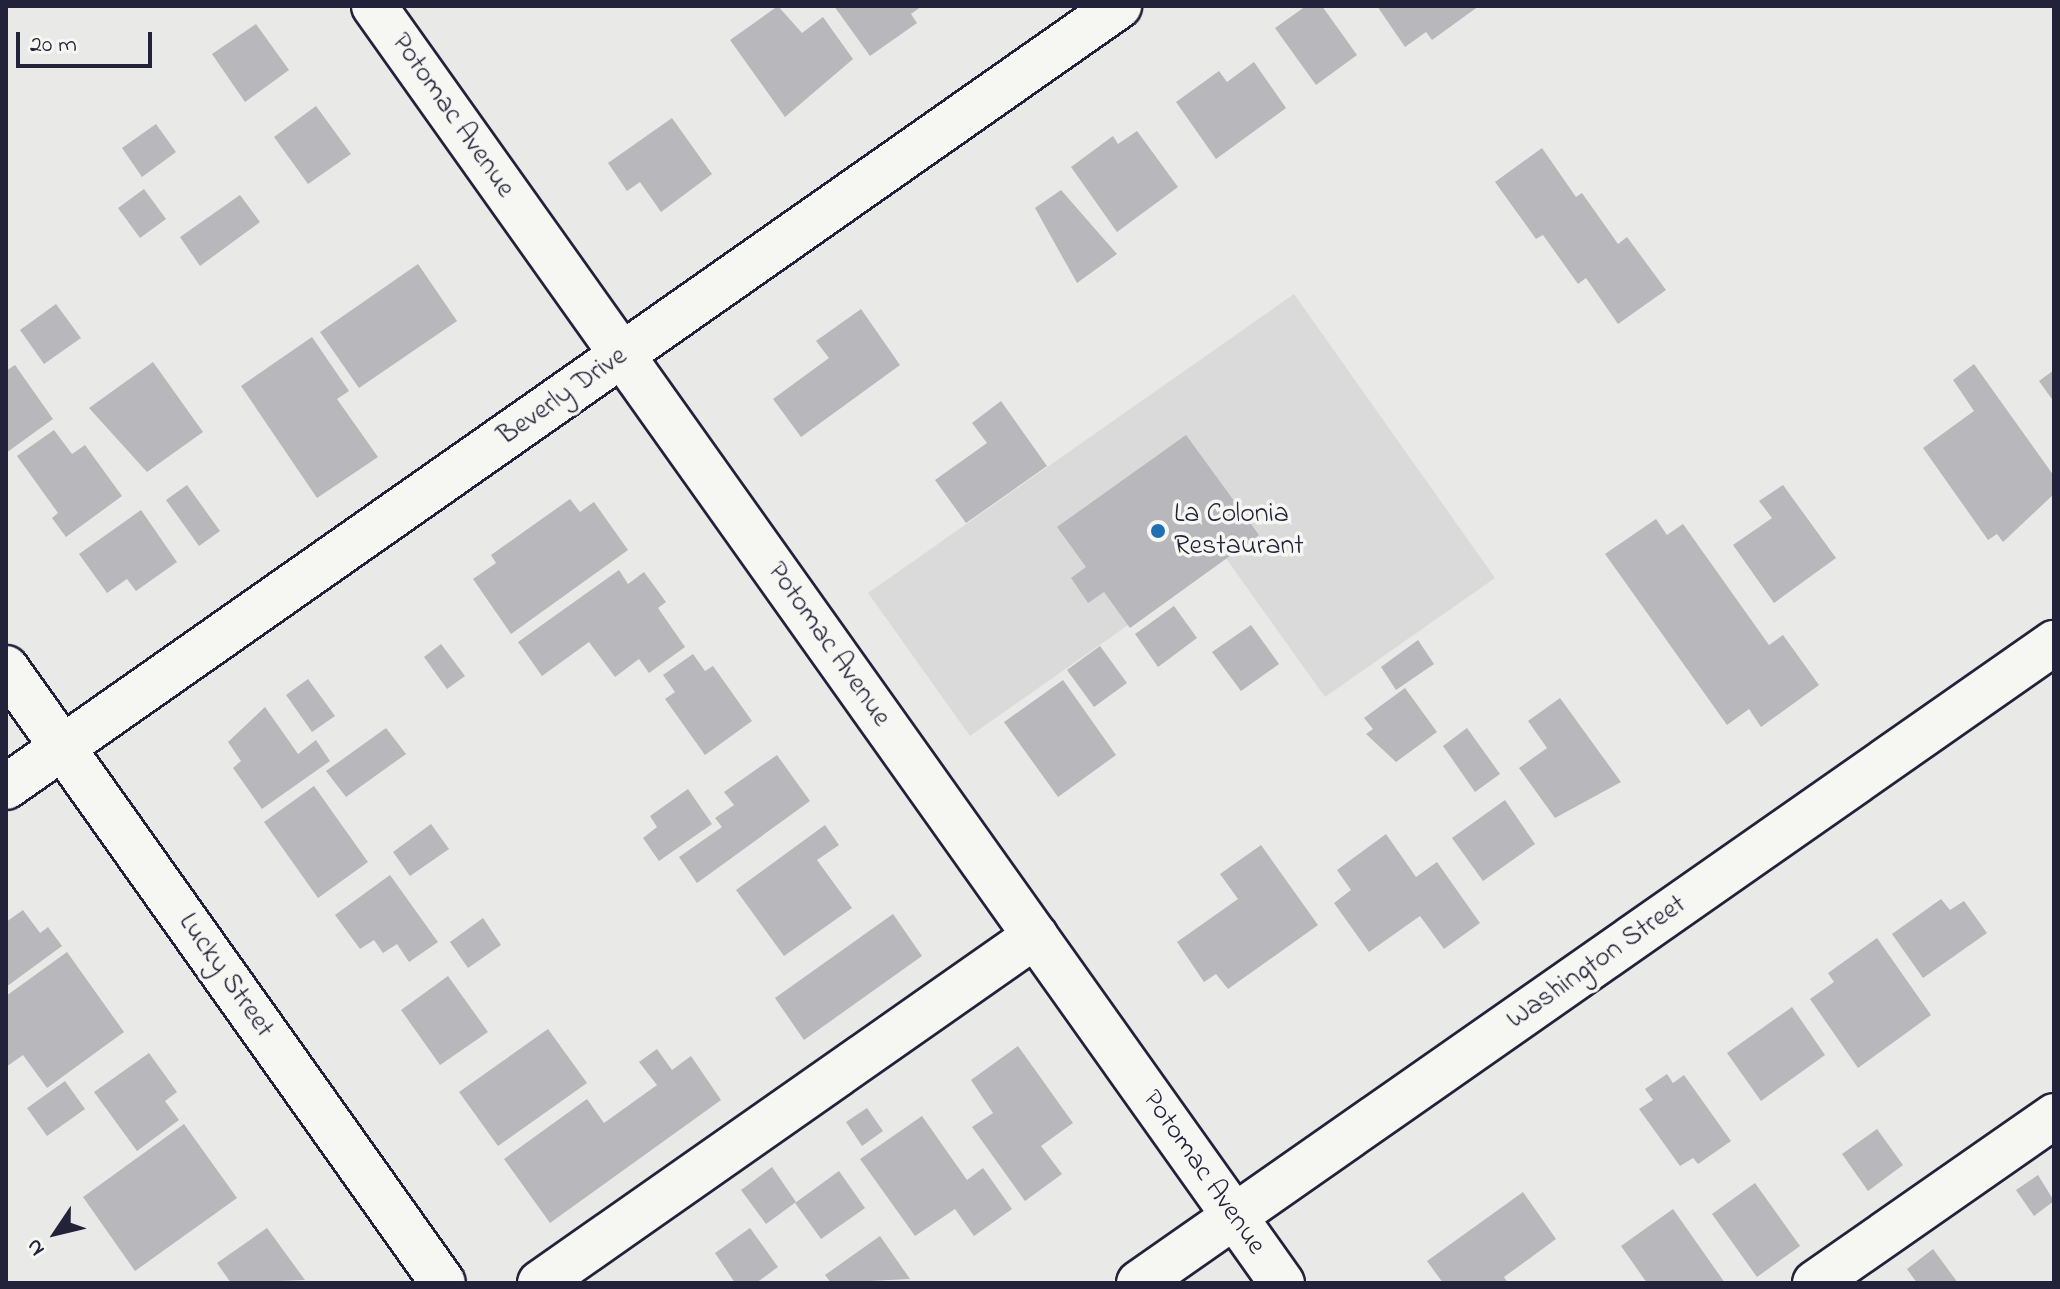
<!DOCTYPE html>
<style>
body{margin:0}
#map{position:relative;width:2060px;height:1289px;overflow:hidden;background:#e9e9e7;font-family:"Indie Flower",sans-serif}
div>[style]{position:absolute}
[style*='--x']{left:calc(var(--x)*1px);top:calc(var(--y)*1px);width:calc(var(--w)*1px);rotate:calc(var(--a)*1deg)}
.built>*{inset:0;background:#dadada}
.building>*{inset:0;background:#b8b8bc}
.roads{filter:drop-shadow(2px 0 #22223b) drop-shadow(-2px 0 #22223b) drop-shadow(0 2px #22223b) drop-shadow(0 -2px #22223b)}
.minor>*{height:44px;margin:-22px;padding:0 22px;transform-origin:22px;border-radius:22px;background:#f6f6f2}
.dots>*{width:22px;height:22px;translate:-50% -50%;box-sizing:border-box;border:4px solid #f6f6f2;border-radius:50%}
span{translate:-50% -50%;white-space:nowrap;text-align:center;line-height:1.15;-webkit-text-stroke:7px #f6f6f2;paint-order:stroke}
.street-label{font-size:28px;color:#22223b}
.poi-label{font-size:28px;color:#22223b}
.left{translate:0 -50%;text-align:left}
.frame{position:absolute;inset:0;border:8px solid #22223b;pointer-events:none}
.north{position:absolute;left:16px;top:1193px;width:80px;height:80px;-webkit-text-stroke:6px #f6f6f2;paint-order:stroke;rotate:235deg;font-size:22px;font-weight:700;line-height:32px;text-align:center;color:#22223b}
.north::after{content:'';display:block;margin:auto;width:28px;height:36px;background:#22223b;clip-path:polygon(50% 0,100% 100%,50% 72%,0 100%)}
.scale{position:absolute;left:16px;top:32px;width:136px;height:36px;box-sizing:border-box;border:4px solid #22223b;border-top:0;padding-left:10px;font-size:24px;line-height:28px;white-space:nowrap;color:#22223b;-webkit-text-stroke:6px #f6f6f2;paint-order:stroke}
</style>
<div id="map">
<div class="built">
<div style="clip-path:polygon(1294px 294px,1495px 578px,1325px 697px,1225px 557px,970px 736px,868px 593px)"></div>
</div>
<div class="building">
<div style="clip-path:polygon(778px 6px,802px 33px,823px 17px,853px 59px,785px 117px,730px 40px)"></div>
<div style="clip-path:polygon(834px 6px,922px 6px,911px 14px,917px 23px,870px 56px)"></div>
<div style="clip-path:polygon(1306px 6px,1322px 6px,1357px 55px,1316px 85px,1275px 28px)"></div>
<div style="clip-path:polygon(1377px 6px,1479px 6px,1432px 40px,1426px 32px,1405px 47px)"></div>
<div style="clip-path:polygon(256px 24px,289px 70px,245px 102px,212px 54px)"></div>
<div style="clip-path:polygon(1254px 62px,1286px 108px,1216px 159px,1176px 102px,1219px 71px,1227px 82px)"></div>
<div style="clip-path:polygon(316px 106px,351px 154px,308px 184px,274px 137px)"></div>
<div style="clip-path:polygon(672px 118px,712px 174px,661px 212px,640px 182px,627px 191px,608px 163px)"></div>
<div style="clip-path:polygon(156px 124px,176px 152px,142px 177px,122px 148px)"></div>
<div style="clip-path:polygon(1137px 131px,1178px 187px,1117px 232px,1071px 167px,1113px 136px,1118px 144px)"></div>
<div style="clip-path:polygon(1542px 148px,1576px 197px,1582px 193px,1618px 244px,1627px 237px,1666px 290px,1618px 324px,1586px 278px,1578px 284px,1543px 235px,1536px 239px,1495px 182px)"></div>
<div style="clip-path:polygon(144px 189px,166px 219px,140px 238px,118px 208px)"></div>
<div style="clip-path:polygon(1061px 190px,1117px 254px,1077px 283px,1035px 208px)"></div>
<div style="clip-path:polygon(240px 195px,260px 222px,200px 266px,180px 237px)"></div>
<div style="clip-path:polygon(418px 264px,457px 321px,359px 388px,320px 332px)"></div>
<div style="clip-path:polygon(56px 304px,81px 338px,44px 364px,20px 330px)"></div>
<div style="clip-path:polygon(861px 309px,900px 365px,801px 437px,773px 399px,829px 358px,816px 341px)"></div>
<div style="clip-path:polygon(312px 337px,349px 391px,337px 399px,378px 457px,317px 498px,241px 386px)"></div>
<div style="clip-path:polygon(153px 362px,203px 432px,147px 472px,89px 408px)"></div>
<div style="clip-path:polygon(1974px 364px,2054px 476px,2054px 494px,2003px 542px,1997px 534px,1988px 540px,1923px 448px,1974px 411px,1953px 380px)"></div>
<div style="clip-path:polygon(15px 365px,53px 419px,6px 453px,6px 371px)"></div>
<div style="clip-path:polygon(2054px 370px,2054px 402px,2039px 381px)"></div>
<div style="clip-path:polygon(1001px 401px,1047px 466px,966px 523px,935px 480px,987px 443px,972px 423px)"></div>
<div style="clip-path:polygon(54px 430px,72px 454px,85px 445px,122px 496px,66px 537px,52px 518px,58px 513px,17px 456px)"></div>
<div style="clip-path:polygon(1186px 435px,1259px 535px,1130px 628px,1104px 592px,1088px 603px,1071px 578px,1086px 567px,1057px 527px)"></div>
<div style="clip-path:polygon(187px 485px,220px 531px,199px 546px,166px 500px)"></div>
<div style="clip-path:polygon(1783px 485px,1836px 558px,1774px 603px,1733px 545px,1772px 518px,1759px 501px)"></div>
<div style="clip-path:polygon(570px 499px,580px 512px,594px 502px,628px 550px,511px 634px,473px 579px,496px 563px,491px 555px)"></div>
<div style="clip-path:polygon(141px 510px,177px 562px,136px 591px,127px 579px,107px 593px,79px 554px)"></div>
<div style="clip-path:polygon(1656px 519px,1667px 535px,1683px 524px,1769px 645px,1783px 635px,1819px 685px,1761px 727px,1749px 709px,1727px 725px,1605px 554px)"></div>
<div style="clip-path:polygon(619px 570px,628px 584px,644px 572px,666px 602px,658px 608px,685px 647px,649px 673px,639px 659px,615px 677px,589px 642px,542px 676px,518px 642px)"></div>
<div style="clip-path:polygon(1174px 606px,1197px 638px,1158px 667px,1135px 634px)"></div>
<div style="clip-path:polygon(1251px 625px,1279px 664px,1241px 691px,1212px 652px)"></div>
<div style="clip-path:polygon(1418px 640px,1434px 664px,1396px 690px,1381px 667px)"></div>
<div style="clip-path:polygon(441px 644px,465px 676px,447px 689px,424px 657px)"></div>
<div style="clip-path:polygon(1100px 646px,1127px 683px,1094px 707px,1067px 670px)"></div>
<div style="clip-path:polygon(693px 654px,705px 671px,713px 666px,752px 721px,705px 755px,665px 699px,675px 692px,663px 675px)"></div>
<div style="clip-path:polygon(308px 679px,335px 716px,312px 732px,286px 695px)"></div>
<div style="clip-path:polygon(1063px 680px,1116px 755px,1058px 797px,1004px 722px)"></div>
<div style="clip-path:polygon(1405px 688px,1437px 732px,1396px 762px,1366px 734px,1373px 729px,1364px 718px)"></div>
<div style="clip-path:polygon(1560px 698px,1621px 782px,1555px 818px,1519px 768px,1547px 748px,1528px 721px)"></div>
<div style="clip-path:polygon(265px 707px,298px 754px,316px 740px,330px 761px,262px 809px,233px 768px,241px 761px,228px 742px)"></div>
<div style="clip-path:polygon(386px 728px,406px 754px,346px 797px,326px 771px)"></div>
<div style="clip-path:polygon(1467px 728px,1500px 774px,1475px 792px,1443px 746px)"></div>
<div style="clip-path:polygon(777px 755px,810px 801px,697px 883px,679px 857px,722px 827px,715px 818px,734px 805px,724px 792px)"></div>
<div style="clip-path:polygon(314px 786px,368px 862px,318px 898px,264px 822px)"></div>
<div style="clip-path:polygon(688px 789px,712px 824px,659px 861px,643px 838px,657px 827px,650px 816px)"></div>
<div style="clip-path:polygon(1505px 800px,1535px 844px,1483px 881px,1452px 838px)"></div>
<div style="clip-path:polygon(431px 824px,449px 849px,410px 876px,393px 852px)"></div>
<div style="clip-path:polygon(825px 825px,839px 845px,817px 860px,852px 908px,784px 956px,736px 890px)"></div>
<div style="clip-path:polygon(1386px 834px,1416px 877px,1437px 862px,1480px 923px,1444px 949px,1420px 916px,1369px 952px,1334px 903px,1351px 890px,1337px 870px)"></div>
<div style="clip-path:polygon(1261px 845px,1318px 925px,1228px 989px,1216px 974px,1204px 982px,1177px 942px,1238px 899px,1220px 874px)"></div>
<div style="clip-path:polygon(390px 875px,438px 942px,409px 962px,397px 944px,383px 953px,374px 940px,360px 949px,335px 915px)"></div>
<div style="clip-path:polygon(1941px 899px,1950px 910px,1964px 901px,1987px 933px,1923px 978px,1892px 934px)"></div>
<div style="clip-path:polygon(23px 910px,40px 933px,48px 927px,62px 946px,6px 987px,6px 922px)"></div>
<div style="clip-path:polygon(893px 914px,922px 956px,804px 1040px,775px 998px)"></div>
<div style="clip-path:polygon(483px 918px,501px 945px,468px 968px,450px 942px)"></div>
<div style="clip-path:polygon(1877px 938px,1931px 1015px,1858px 1068px,1810px 999px,1834px 982px,1828px 973px)"></div>
<div style="clip-path:polygon(67px 952px,124px 1032px,47px 1088px,23px 1055px,6px 1067px,6px 996px)"></div>
<div style="clip-path:polygon(448px 976px,488px 1032px,440px 1065px,401px 1010px)"></div>
<div style="clip-path:polygon(1792px 1007px,1825px 1055px,1761px 1101px,1727px 1053px)"></div>
<div style="clip-path:polygon(548px 1029px,587px 1083px,498px 1146px,459px 1092px)"></div>
<div style="clip-path:polygon(1018px 1046px,1073px 1123px,1041px 1146px,1062px 1174px,1025px 1201px,972px 1127px,993px 1113px,971px 1080px)"></div>
<div style="clip-path:polygon(657px 1049px,672px 1070px,691px 1056px,721px 1100px,550px 1223px,504px 1159px,587px 1099px,604px 1123px,657px 1085px,639px 1062px)"></div>
<div style="clip-path:polygon(149px 1053px,177px 1092px,165px 1101px,179px 1120px,137px 1151px,94px 1092px)"></div>
<div style="clip-path:polygon(1667px 1074px,1673px 1083px,1684px 1075px,1731px 1141px,1698px 1164px,1693px 1158px,1680px 1166px,1639px 1109px,1653px 1100px,1645px 1089px)"></div>
<div style="clip-path:polygon(65px 1081px,85px 1109px,47px 1136px,27px 1108px)"></div>
<div style="clip-path:polygon(867px 1108px,883px 1131px,862px 1146px,846px 1122px)"></div>
<div style="clip-path:polygon(922px 1116px,967px 1180px,983px 1168px,1012px 1209px,974px 1236px,955px 1209px,915px 1236px,860px 1159px)"></div>
<div style="clip-path:polygon(184px 1124px,237px 1198px,135px 1271px,83px 1197px)"></div>
<div style="clip-path:polygon(1877px 1129px,1903px 1165px,1868px 1191px,1842px 1154px)"></div>
<div style="clip-path:polygon(772px 1167px,796px 1202px,766px 1224px,741px 1190px)"></div>
<div style="clip-path:polygon(839px 1171px,865px 1208px,821px 1239px,795px 1203px)"></div>
<div style="clip-path:polygon(2038px 1175px,2054px 1201px,2034px 1216px,2016px 1190px)"></div>
<div style="clip-path:polygon(1755px 1183px,1800px 1246px,1757px 1277px,1712px 1214px)"></div>
<div style="clip-path:polygon(1523px 1192px,1556px 1239px,1504px 1277px,1508px 1283px,1443px 1283px,1427px 1261px)"></div>
<div style="clip-path:polygon(1673px 1209px,1725px 1283px,1647px 1283px,1621px 1246px)"></div>
<div style="clip-path:polygon(267px 1228px,305px 1280px,231px 1283px,217px 1263px)"></div>
<div style="clip-path:polygon(750px 1228px,778px 1267px,756px 1283px,735px 1283px,715px 1253px)"></div>
<div style="clip-path:polygon(880px 1236px,910px 1279px,831px 1283px,825px 1275px)"></div>
<div style="clip-path:polygon(1933px 1249px,1958px 1283px,1917px 1283px,1907px 1269px)"></div>
</div>
<div class="roads">
<div class="minor">
<div style="--x:374;--y:6;--w:1567;--a:54.59"></div>
<div style="--x:6;--y:668;--w:754;--a:54.6"></div>
<div style="--x:6;--y:787;--w:1360;--a:-35.06"></div>
<div style="--x:540;--y:1283;--w:605;--a:-35.03"></div>
<div style="--x:1139;--y:1283;--w:1117;--a:-34.97"></div>
<div style="--x:1815;--y:1283;--w:292;--a:-34.9"></div>
</div>
</div>
<div class="dots">
<div style="left:1158px;top:531px;background:#1f6fb2"></div>
</div>
<div class="street-label">
<span style="left:452px;top:116px;rotate:55deg">Potomac Avenue</span>
<span style="left:563px;top:397px;rotate:-35deg">Beverly Drive</span>
<span style="left:828px;top:645px;rotate:55deg">Potomac Avenue</span>
<span style="left:1597px;top:963px;rotate:-35deg">Washington Street</span>
<span style="left:225px;top:976px;rotate:55deg">Lucky Street</span>
<span style="left:1203px;top:1173px;rotate:55deg">Potomac Avenue</span>
</div>
<div class="poi-label">
<span class="left" style="left:1174px;top:531px">La Colonia<br>Restaurant</span>
</div>
<div class="frame"></div>
<div class="north">N</div>
<div class="scale">20 m</div>
</div>
